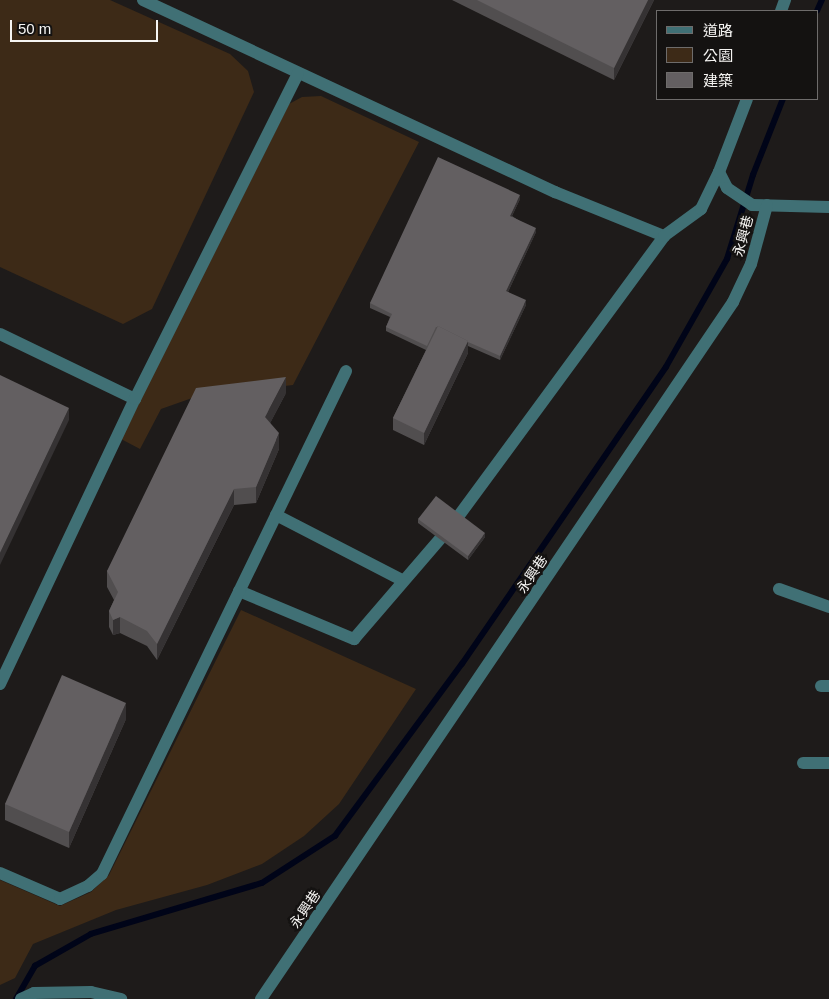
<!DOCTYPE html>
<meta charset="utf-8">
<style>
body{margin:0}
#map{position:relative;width:829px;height:999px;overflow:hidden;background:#1e1b1a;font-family:Arial,"Noto Sans TC",sans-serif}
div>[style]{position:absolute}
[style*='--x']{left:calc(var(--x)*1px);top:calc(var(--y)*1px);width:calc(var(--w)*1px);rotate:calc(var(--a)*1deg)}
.green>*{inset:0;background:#3d2a17}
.stream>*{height:5.5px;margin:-2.75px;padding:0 2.75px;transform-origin:2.75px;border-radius:2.75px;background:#000418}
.minor>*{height:12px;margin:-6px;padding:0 6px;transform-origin:6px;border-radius:6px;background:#407075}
.wall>*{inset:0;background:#514e4f}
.shaded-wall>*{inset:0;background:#353233}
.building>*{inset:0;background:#635f61}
span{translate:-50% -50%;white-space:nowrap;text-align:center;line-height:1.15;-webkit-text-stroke:5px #141211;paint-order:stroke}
.street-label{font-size:14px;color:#f5f4f2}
.legend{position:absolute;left:656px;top:10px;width:162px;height:90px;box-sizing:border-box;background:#141211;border:1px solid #6e6c6b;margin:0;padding:6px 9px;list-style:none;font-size:15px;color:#f5f4f2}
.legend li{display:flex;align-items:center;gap:10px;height:25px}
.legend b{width:25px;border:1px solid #6e6c6b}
.scale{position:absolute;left:10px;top:20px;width:148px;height:22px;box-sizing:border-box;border:2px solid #f5f4f2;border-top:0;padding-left:6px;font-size:15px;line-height:18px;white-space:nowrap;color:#f5f4f2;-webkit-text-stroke:4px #141211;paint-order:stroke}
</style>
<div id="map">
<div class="green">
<div style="clip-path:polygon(0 0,110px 0,230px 54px,248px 71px,254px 92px,152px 309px,123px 324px,0 267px)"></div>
<div style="clip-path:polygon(321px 96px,419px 142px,293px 385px,195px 397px,161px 409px,140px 449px,121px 439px,289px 104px,302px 97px)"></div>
<div style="clip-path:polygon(241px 610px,416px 689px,339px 804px,304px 836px,262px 864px,207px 885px,116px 910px,33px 944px,15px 978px,0 985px,0 880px,60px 906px,91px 892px,109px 875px)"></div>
</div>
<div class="stream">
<div style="--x:817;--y:11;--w:12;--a:-66"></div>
<div style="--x:16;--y:999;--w:38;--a:-60"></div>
<div style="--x:35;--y:966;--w:64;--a:-29.7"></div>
<div style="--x:91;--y:934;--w:178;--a:-16.6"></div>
<div style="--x:262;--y:883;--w:87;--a:-32.8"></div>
<div style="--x:335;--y:836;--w:214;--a:-53.6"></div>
<div style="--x:462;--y:664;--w:360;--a:-55.5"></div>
<div style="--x:666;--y:367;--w:124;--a:-60.5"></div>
<div style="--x:727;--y:259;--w:88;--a:-72.8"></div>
<div style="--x:753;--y:175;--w:82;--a:-68.5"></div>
</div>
<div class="minor">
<div style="--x:143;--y:0;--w:455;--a:25"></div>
<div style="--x:555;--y:192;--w:118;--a:22"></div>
<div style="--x:781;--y:11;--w:12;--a:-70"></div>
<div style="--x:719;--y:172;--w:18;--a:63"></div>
<div style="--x:727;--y:188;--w:30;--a:34"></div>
<div style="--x:752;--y:205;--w:77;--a:1.5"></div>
<div style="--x:0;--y:334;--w:150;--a:25.7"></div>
<div style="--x:276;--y:515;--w:142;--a:27.3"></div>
<div style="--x:779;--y:589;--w:53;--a:19.8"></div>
<div style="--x:239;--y:591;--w:125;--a:22.7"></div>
<div style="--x:354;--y:639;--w:150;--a:-49.3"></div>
<div style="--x:452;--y:525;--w:358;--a:-53.7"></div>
<div style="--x:664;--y:236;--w:46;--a:-36.1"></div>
<div style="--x:701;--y:209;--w:41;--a:-64.1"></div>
<div style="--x:719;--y:172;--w:78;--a:-69"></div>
<div style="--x:0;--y:684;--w:315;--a:-64.7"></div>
<div style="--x:135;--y:399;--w:364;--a:-63.4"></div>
<div style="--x:821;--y:686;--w:8;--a:0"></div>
<div style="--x:803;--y:763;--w:26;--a:0"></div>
<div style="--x:0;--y:873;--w:65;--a:23.4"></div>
<div style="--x:60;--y:899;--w:31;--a:-25"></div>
<div style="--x:88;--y:886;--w:18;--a:-41"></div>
<div style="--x:102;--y:874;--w:559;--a:-64.12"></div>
<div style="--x:21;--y:999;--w:14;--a:-25"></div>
<div style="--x:34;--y:993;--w:57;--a:-1"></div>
<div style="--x:91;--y:992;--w:31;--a:13"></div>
<div style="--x:261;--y:999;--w:842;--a:-55.89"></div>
<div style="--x:733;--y:302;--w:42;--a:-64.7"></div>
<div style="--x:751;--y:264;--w:61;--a:-74.8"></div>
</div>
<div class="wall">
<div style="clip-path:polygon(452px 0,654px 0,614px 80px)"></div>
<div style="clip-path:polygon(520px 199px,512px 216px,536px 232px,508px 292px,526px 305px,500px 360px,468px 346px,468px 353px,424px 445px,393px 430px,393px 418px,426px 350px,386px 331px,386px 327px,390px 317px,370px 308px,370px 303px)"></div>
<div style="clip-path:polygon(286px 393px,270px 423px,279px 449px,256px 503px,234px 505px,157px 660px,147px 646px,120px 633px,113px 635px,109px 627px,109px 611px,114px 600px,107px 587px,107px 571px)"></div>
<div style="clip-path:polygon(418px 519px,485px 537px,468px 560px,418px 523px)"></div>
<div style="clip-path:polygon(126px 719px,69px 848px,5px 820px,5px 804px)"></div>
</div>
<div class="shaded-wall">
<div style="clip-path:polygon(648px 0,654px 0,614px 80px,614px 68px)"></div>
<div style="clip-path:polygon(520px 195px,520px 199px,510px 220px,510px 216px)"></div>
<div style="clip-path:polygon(536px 228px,536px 232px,506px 296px,506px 291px)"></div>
<div style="clip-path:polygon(526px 300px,526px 305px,500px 360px,500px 356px)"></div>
<div style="clip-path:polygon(468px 341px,468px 353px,424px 445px,424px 433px)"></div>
<div style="clip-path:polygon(286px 377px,286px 393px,265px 433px,265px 417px)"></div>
<div style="clip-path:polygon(69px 408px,69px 420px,0 565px,0 553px)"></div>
<div style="clip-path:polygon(279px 433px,279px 449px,256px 503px,256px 487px)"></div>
<div style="clip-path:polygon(234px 489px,234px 505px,157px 660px,157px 644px)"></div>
<div style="clip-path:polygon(485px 533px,485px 537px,468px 560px,468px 556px)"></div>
<div style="clip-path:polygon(120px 617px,120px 633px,113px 635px,113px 620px)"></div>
<div style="clip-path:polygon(126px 703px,126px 719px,69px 848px,69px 832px)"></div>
</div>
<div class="building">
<div style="clip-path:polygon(477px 0,648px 0,614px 68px)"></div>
<div style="clip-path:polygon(438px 157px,520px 195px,510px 216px,536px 228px,506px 291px,526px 300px,500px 356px,468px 342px,468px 341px,438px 326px,437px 327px,436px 327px,427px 346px,386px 327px,392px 314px,370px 303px)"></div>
<div style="clip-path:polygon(438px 326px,468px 341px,424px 433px,393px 418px)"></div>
<div style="clip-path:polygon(0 375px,69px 408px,0 553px)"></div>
<div style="clip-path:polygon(286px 377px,265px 417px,279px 433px,256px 487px,234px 489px,157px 644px,147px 631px,120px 617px,113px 620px,109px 611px,118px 592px,107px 571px,196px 388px)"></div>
<div style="clip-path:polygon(436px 496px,485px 533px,468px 556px,418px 519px)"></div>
<div style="clip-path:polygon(62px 675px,126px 703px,69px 832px,5px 804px)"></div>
</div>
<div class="street-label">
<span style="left:743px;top:236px;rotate:-75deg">永興巷</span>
<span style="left:532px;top:574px;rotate:-56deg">永興巷</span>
<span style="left:305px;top:909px;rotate:-56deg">永興巷</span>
</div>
<ul class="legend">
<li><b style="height:6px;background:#407075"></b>道路</li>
<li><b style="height:14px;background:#3d2a17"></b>公園</li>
<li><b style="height:14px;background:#635f61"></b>建築</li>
</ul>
<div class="scale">50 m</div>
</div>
